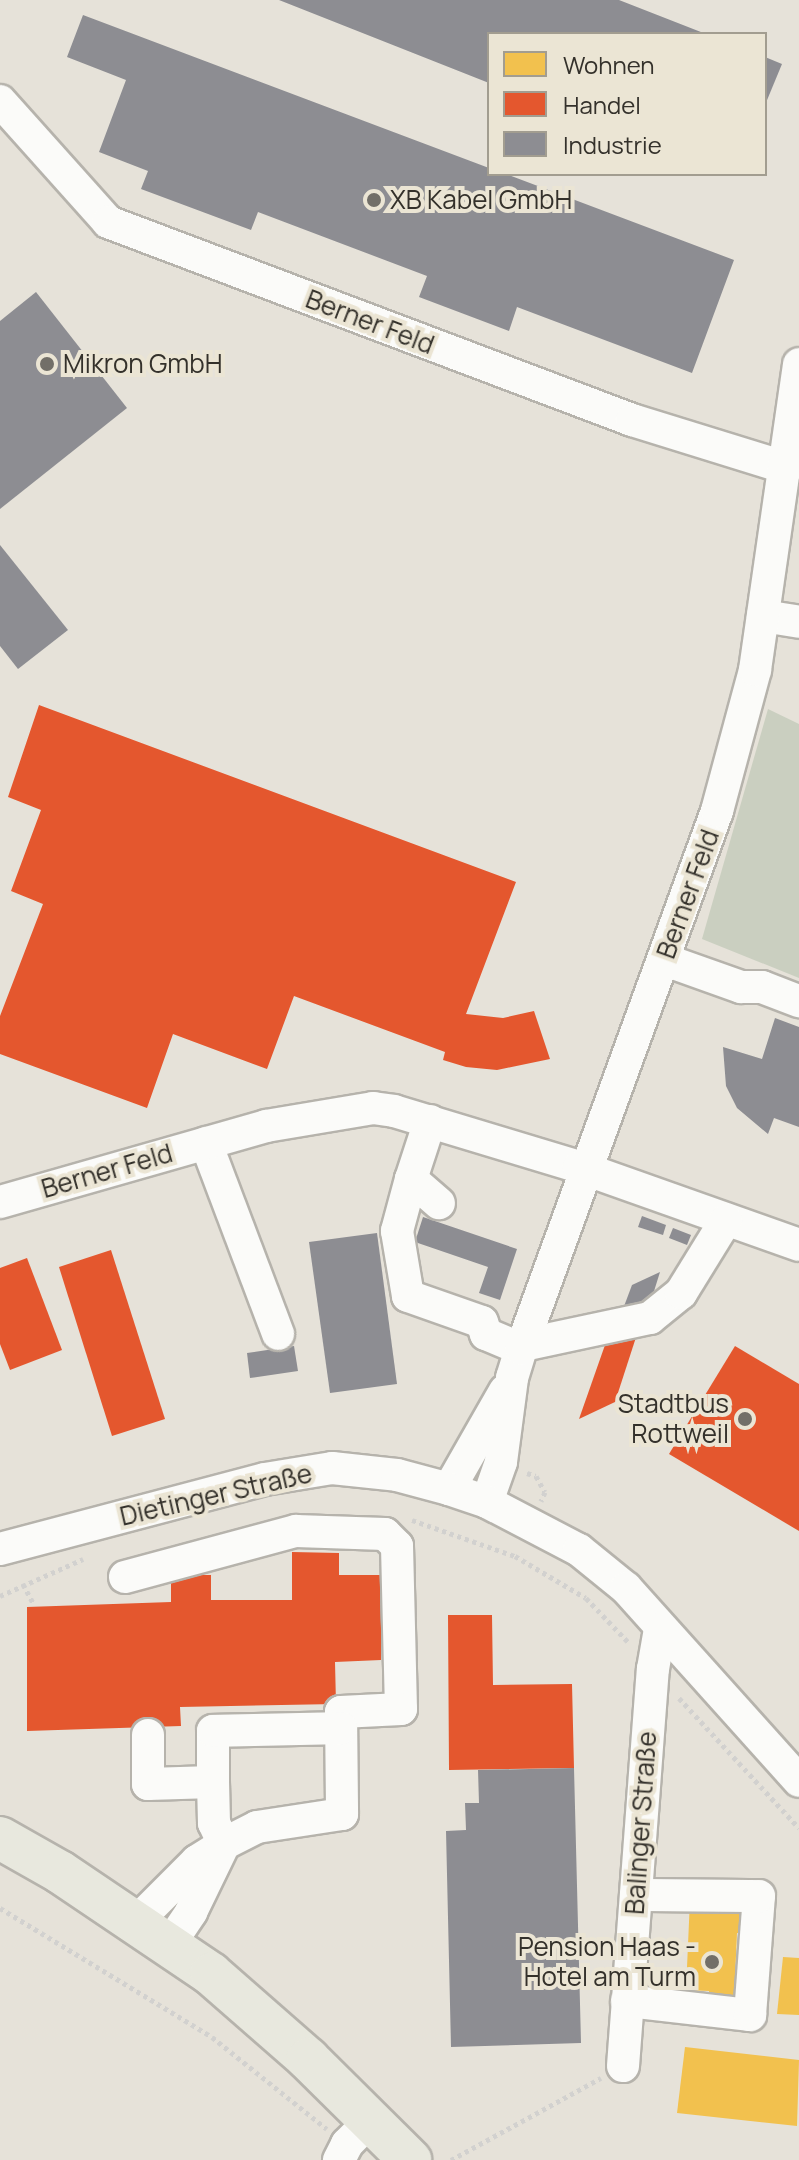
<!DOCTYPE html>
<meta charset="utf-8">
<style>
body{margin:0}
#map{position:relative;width:799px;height:2160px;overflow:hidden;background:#e6e2d9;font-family:Manrope,sans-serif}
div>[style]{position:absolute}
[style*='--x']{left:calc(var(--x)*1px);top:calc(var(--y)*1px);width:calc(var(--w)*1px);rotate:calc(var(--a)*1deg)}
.green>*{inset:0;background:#cacfc0}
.homes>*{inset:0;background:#f2c14e}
.shops>*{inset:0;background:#e4572e}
.industry>*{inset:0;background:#8d8d92}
.path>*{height:5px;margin-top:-2.5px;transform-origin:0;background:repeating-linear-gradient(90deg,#d2d1cf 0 4px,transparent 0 8px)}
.roads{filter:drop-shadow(2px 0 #b6b3ac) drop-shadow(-2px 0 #b6b3ac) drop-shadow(0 2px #b6b3ac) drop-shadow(0 -2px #b6b3ac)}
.minor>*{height:32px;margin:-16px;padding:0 16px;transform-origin:16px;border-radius:16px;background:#fbfbf9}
.major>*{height:42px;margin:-21px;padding:0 21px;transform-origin:21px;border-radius:21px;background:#e8e8de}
.dots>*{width:22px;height:22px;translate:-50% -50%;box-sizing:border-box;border:4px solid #ebe5d4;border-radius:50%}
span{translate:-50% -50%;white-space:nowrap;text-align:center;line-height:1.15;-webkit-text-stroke:8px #ebe5d4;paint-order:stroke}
.poi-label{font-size:26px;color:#34312b}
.left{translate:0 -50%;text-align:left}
.right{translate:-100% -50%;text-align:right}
.street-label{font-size:26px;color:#34312b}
.legend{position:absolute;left:487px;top:32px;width:280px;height:144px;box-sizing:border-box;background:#ebe5d4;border:2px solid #a29d90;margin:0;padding:10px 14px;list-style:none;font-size:24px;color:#34312b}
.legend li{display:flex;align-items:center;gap:16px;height:40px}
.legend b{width:40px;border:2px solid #a29d90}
</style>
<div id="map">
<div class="green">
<div style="clip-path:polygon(768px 709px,799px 724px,799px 978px,702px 939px)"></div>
</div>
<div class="homes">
<div style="clip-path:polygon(690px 1899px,749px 1901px,748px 1934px,737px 1933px,734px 2000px,709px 1999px,709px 1991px,686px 1990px)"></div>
<div style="clip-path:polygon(783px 1957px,799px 1958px,799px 2015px,777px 2014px)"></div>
<div style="clip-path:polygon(685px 2047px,799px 2060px,797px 2126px,677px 2113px)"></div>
</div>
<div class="shops">
<div style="clip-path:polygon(39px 705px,516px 882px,466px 1014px,503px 1018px,534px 1011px,550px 1059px,497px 1070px,466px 1067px,443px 1060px,445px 1052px,294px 996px,267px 1069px,173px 1034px,147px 1108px,0 1054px,0 1016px,43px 904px,11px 891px,41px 810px,8px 797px)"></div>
<div style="clip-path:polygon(111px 1250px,165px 1419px,112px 1436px,59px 1267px)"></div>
<div style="clip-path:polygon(27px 1258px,62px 1350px,10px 1370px,0 1344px,0 1268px)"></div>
<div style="clip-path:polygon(639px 1328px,615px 1402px,579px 1419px,605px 1345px)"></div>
<div style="clip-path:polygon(735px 1346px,799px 1384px,799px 1531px,669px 1454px)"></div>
<div style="clip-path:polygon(292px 1552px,339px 1553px,339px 1575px,381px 1575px,381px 1660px,335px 1662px,336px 1704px,180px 1707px,181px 1726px,27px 1731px,27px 1607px,171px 1602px,171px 1575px,211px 1575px,211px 1600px,292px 1600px)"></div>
<div style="clip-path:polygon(448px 1615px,492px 1615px,493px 1685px,572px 1684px,574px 1768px,449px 1770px)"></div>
</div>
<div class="industry">
<div style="clip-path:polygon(279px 0,619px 0,706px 34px,489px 34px,489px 83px)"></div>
<div style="clip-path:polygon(83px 15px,489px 168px,489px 174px,506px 174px,734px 260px,692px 373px,517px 307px,509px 331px,419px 297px,427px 276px,258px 212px,251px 230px,141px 189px,148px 171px,99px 152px,126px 80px,67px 57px)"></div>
<div style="clip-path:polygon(765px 57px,782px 64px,765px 105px)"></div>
<div style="clip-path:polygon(36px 292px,127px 408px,0 509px,0 321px)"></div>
<div style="clip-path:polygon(0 545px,68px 630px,18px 669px,0 646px)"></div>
<div style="clip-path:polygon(775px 1018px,799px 1027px,799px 1127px,774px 1118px,768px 1134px,737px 1108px,726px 1086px,723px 1047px,762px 1059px)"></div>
<div style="clip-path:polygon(642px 1216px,666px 1225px,663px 1235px,638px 1227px)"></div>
<div style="clip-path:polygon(423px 1217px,517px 1249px,500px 1300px,479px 1293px,488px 1267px,415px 1242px)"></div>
<div style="clip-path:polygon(673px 1228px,691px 1235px,687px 1245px,669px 1238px)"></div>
<div style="clip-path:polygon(377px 1233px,397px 1384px,330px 1393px,309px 1242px)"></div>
<div style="clip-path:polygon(660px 1272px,650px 1304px,620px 1317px,632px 1285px)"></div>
<div style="clip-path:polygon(294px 1346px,298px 1371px,250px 1378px,247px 1353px)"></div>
<div style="clip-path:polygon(574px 1768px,581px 2043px,451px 2047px,446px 1831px,466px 1830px,465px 1803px,479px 1803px,478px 1770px)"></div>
</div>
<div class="path">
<div style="--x:527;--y:1473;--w:9;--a:18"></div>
<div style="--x:536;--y:1476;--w:18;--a:61"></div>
<div style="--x:545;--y:1492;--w:10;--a:114"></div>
<div style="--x:412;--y:1520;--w:109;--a:19.3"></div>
<div style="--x:515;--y:1556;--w:82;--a:30.6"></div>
<div style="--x:586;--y:1598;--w:62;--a:46.3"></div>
<div style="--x:23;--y:1584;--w:21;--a:62"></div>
<div style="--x:0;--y:1596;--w:91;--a:-24"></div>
<div style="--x:679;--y:1698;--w:177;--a:47.3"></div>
<div style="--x:0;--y:1908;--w:248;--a:31.3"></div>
<div style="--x:212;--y:2037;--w:147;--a:38.7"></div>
<div style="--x:451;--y:2160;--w:171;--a:-28.7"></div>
</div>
<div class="roads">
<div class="minor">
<div style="--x:0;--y:101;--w:162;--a:48.2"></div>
<div style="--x:108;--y:222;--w:560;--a:20.7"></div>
<div style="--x:632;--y:420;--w:162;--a:17.2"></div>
<div style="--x:763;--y:616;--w:36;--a:9"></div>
<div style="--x:665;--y:960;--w:81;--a:19.6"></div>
<div style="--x:741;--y:987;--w:21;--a:0"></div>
<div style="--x:762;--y:987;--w:40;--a:21"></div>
<div style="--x:430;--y:1121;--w:61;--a:108.1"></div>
<div style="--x:411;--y:1179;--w:37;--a:41"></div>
<div style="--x:206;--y:1143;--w:204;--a:69.3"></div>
<div style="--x:411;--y:1179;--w:54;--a:105.1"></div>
<div style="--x:397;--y:1231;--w:66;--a:80.4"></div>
<div style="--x:408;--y:1296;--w:78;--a:19.4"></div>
<div style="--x:482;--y:1322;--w:13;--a:72"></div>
<div style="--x:486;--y:1334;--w:38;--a:23"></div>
<div style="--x:0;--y:1202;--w:277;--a:-15.9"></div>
<div style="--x:266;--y:1126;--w:109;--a:-9.5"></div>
<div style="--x:373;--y:1108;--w:21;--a:8"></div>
<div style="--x:394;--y:1111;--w:193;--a:16.8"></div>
<div style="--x:579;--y:1167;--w:233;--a:19.5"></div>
<div style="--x:523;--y:1345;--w:130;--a:-12"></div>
<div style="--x:650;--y:1318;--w:40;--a:-39"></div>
<div style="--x:681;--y:1293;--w:86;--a:-58.3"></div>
<div style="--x:449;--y:1489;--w:113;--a:-60.3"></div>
<div style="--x:487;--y:1502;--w:42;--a:-70.7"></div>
<div style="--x:501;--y:1462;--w:85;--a:-82.5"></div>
<div style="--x:512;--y:1378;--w:30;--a:-73"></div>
<div style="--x:521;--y:1349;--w:573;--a:-69.98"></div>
<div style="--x:717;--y:811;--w:146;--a:-74.9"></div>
<div style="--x:755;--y:670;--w:309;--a:-81.8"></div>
<div style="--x:0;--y:1549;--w:274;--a:-14.8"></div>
<div style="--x:265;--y:1479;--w:68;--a:-9.3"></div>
<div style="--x:332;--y:1468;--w:65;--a:6.1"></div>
<div style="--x:397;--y:1475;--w:54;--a:15.1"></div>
<div style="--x:449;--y:1489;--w:40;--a:18.9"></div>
<div style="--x:487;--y:1502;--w:104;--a:27.6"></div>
<div style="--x:579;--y:1550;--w:60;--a:39"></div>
<div style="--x:626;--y:1588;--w:259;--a:48.1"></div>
<div style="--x:125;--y:1577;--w:177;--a:-15.1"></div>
<div style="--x:296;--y:1531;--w:89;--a:1.9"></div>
<div style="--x:385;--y:1534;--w:17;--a:45"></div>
<div style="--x:397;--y:1546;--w:163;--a:88.6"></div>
<div style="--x:401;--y:1709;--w:60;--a:177.1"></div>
<div style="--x:341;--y:1712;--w:102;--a:89.4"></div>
<div style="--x:342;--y:1814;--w:86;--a:171.3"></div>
<div style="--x:257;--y:1827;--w:37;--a:153"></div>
<div style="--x:224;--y:1844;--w:32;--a:148"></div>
<div style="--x:197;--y:1861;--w:88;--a:135"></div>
<div style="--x:148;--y:1735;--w:49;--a:90"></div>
<div style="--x:148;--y:1784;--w:65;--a:-1.8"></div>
<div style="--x:213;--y:1782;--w:41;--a:88.6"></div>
<div style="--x:214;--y:1823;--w:23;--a:65"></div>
<div style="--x:213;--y:1782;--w:51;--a:-90"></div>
<div style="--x:213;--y:1731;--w:128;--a:-1.3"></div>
<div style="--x:169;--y:1945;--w:40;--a:-56"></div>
<div style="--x:191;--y:1912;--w:73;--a:-64.1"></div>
<div style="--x:627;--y:2001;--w:124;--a:6.5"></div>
<div style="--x:750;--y:2015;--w:119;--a:-85.7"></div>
<div style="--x:759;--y:1896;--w:123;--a:-179.5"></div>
<div style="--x:623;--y:2066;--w:398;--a:-85.7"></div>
<div style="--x:653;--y:1669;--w:41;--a:-80.1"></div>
<div style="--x:339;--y:2160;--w:18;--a:-63"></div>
<div style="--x:347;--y:2144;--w:35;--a:-45"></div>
</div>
<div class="major">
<div style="--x:0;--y:1838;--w:69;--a:29.5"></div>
<div style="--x:60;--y:1872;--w:182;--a:34"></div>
<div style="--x:211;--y:1974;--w:129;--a:41.2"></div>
<div style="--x:308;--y:2059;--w:144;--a:44.7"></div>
</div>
</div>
<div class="dots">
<div style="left:374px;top:200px;background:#726f68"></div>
<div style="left:47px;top:364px;background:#726f68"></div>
<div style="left:745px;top:1419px;background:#726f68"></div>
<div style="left:712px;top:1962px;background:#726f68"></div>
</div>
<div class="poi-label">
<span class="left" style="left:390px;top:200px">XB Kabel GmbH</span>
<span class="left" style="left:63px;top:364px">Mikron GmbH</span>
<span class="right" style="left:729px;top:1419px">Stadtbus<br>Rottweil</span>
<span class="right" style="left:696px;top:1962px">Pension Haas -<br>Hotel am Turm</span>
</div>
<div class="street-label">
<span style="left:370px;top:322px;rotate:21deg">Berner Feld</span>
<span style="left:688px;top:894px;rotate:-70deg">Berner Feld</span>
<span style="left:107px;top:1171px;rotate:-16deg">Berner Feld</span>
<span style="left:216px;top:1495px;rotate:-13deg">Dietinger Straße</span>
<span style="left:641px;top:1823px;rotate:-86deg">Balinger Straße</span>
</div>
<ul class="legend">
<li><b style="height:22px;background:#f2c14e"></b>Wohnen</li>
<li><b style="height:22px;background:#e4572e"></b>Handel</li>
<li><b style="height:22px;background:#8d8d92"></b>Industrie</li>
</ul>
</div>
